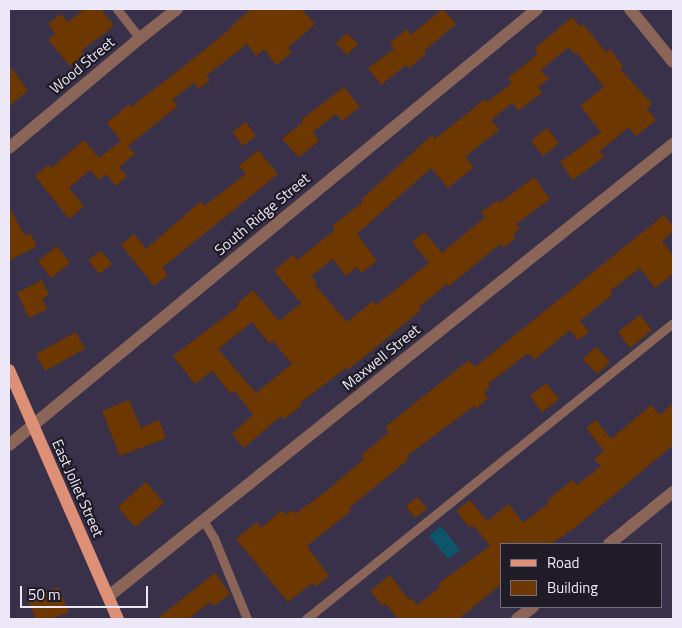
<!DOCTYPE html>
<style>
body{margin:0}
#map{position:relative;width:682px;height:628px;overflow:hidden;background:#39314a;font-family:"Titillium Web",sans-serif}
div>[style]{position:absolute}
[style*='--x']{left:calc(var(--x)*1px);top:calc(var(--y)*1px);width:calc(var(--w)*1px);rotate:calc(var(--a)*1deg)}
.water>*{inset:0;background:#0d5568}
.building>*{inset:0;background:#6c3700}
.service>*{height:9px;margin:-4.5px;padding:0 4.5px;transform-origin:4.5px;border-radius:4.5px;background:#8b6558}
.minor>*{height:12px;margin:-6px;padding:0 6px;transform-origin:6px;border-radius:6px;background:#8b6558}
.primary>*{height:12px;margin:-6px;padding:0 6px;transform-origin:6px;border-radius:6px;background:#de9076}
span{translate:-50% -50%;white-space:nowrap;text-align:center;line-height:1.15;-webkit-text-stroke:4.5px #1f1b27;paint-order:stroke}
.street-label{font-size:15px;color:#ece8f8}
.frame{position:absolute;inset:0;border:10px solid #ece8f8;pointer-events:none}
.legend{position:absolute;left:500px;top:543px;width:162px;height:65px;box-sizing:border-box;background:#1f1b27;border:1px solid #716d7b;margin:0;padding:6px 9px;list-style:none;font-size:15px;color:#ece8f8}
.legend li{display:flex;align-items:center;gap:10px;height:25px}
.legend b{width:25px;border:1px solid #716d7b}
.scale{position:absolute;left:20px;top:586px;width:128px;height:22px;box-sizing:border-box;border:2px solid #ece8f8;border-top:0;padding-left:6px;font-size:15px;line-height:18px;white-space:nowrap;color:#ece8f8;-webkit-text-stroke:4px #1f1b27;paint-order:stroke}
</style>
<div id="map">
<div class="water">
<div style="clip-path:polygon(441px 526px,460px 550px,448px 559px,429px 536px)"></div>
</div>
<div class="building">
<div style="clip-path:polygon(85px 9px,101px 9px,114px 26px,81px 51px,84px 54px,70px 66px,48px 40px,55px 34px,48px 24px,61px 14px,68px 22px)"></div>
<div style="clip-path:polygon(252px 9px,301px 9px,315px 24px,288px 48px,292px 53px,276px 65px,264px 49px,256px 56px,247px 44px,206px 76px,210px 80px,199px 89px,194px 83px,172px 100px,178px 106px,128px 146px,135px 154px,119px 167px,127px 176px,116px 186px,106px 174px,99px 180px,90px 170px,69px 188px,84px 206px,69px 219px,35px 176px,48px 165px,51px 168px,84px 140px,99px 158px,121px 141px,107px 123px,129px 104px,131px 107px,174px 74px,233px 27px,231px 26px)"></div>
<div style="clip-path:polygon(443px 9px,456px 24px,424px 51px,426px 54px,409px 68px,406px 65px,381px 85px,368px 68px,394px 49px,390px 43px,407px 29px,411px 35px)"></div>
<div style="clip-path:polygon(evenodd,572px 17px,580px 27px,583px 24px,606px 52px,610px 49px,623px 66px,620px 69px,652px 104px,647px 109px,656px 120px,636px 136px,629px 127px,600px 151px,604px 157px,573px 180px,560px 162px,601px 132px,580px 106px,604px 87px,577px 53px,575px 55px,569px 47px,541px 70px,549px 79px,538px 87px,542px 93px,518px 111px,512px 103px,491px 120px,499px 130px,465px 157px,474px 167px,448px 188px,431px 168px,357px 234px,377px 261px,361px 273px,357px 267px,346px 276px,333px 259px,311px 276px,317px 284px,315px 285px,347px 322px,373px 301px,376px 305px,429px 263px,412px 242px,424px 232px,442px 253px,485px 217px,481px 212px,498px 200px,500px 203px,534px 177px,550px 199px,516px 224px,520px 229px,513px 235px,515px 239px,503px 248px,500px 244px,449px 286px,447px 284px,419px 307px,421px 310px,363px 358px,347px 370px,346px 368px,300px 403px,302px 405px,284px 419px,281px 416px,244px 448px,232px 434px,253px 415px,235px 391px,231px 394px,212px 371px,195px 384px,173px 356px,239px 306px,237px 304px,253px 290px,279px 321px,301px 303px,274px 271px,293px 255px,297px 260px,335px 230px,332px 226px,363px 202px,361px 200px,432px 135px,435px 139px,485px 99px,487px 102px,512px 83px,508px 78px,538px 54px,534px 49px,572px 17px,252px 322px,270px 344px,273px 341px,292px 364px,256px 393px,218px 349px,252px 322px)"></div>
<div style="clip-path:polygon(347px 33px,358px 44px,347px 55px,336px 43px)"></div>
<div style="clip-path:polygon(9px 65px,28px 91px,9px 106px)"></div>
<div style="clip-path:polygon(344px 87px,360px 107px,342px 121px,336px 114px,313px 132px,319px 141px,299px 157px,282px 139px,303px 122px,301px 120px)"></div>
<div style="clip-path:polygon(246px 122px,256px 136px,243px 146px,232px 132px)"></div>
<div style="clip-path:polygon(547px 128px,559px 143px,543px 156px,531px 141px)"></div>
<div style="clip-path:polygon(258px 150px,278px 174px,162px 268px,168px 275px,154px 286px,121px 245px,134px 234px,146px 249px,201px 201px,204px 206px,246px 174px,239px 166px)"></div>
<div style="clip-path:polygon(9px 207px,25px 236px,30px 233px,37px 246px,9px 261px)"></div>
<div style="clip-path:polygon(664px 215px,673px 226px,673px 231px,662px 241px,673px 255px,673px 274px,655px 288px,640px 268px,610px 291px,613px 294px,580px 321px,589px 332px,578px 340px,570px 330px,534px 360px,528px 353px,488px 384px,490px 387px,484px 392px,488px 398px,476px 409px,474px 406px,407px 456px,409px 459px,349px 508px,351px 511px,307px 546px,329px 576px,315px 587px,312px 583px,288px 602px,236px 539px,257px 522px,261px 528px,282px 510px,286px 515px,292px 510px,295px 514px,324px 493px,364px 459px,361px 456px,389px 432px,385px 427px,469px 360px,475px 367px)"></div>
<div style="clip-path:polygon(57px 246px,70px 263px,51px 278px,38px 261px)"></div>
<div style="clip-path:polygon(101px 251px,112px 264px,99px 274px,88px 260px)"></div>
<div style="clip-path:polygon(42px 280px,49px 295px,42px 299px,47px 309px,29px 318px,17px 293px)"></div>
<div style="clip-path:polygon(640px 315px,652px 330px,630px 348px,618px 332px)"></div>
<div style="clip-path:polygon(76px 332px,85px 349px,45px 371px,36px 354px)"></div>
<div style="clip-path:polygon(596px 347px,610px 362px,597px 374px,583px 359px)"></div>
<div style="clip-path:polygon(546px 383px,559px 399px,542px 412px,530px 396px)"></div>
<div style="clip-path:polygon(129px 400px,141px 428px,159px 420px,166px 438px,120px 456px,102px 411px)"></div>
<div style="clip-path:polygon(673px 403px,673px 445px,577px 526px,551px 544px,501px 544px,501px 584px,459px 619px,398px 619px,386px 604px,383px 606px,370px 591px,390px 575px,409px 600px,411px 598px,417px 605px,440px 587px,438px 584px,490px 546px,473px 525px,470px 528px,456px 511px,470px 500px,487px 521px,509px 504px,523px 523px,549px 503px,547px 501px,572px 480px,577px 485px,601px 466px,594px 459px,604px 451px,586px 428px,596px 420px,611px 439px,651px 405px,660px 415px)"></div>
<div style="clip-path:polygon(146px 482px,164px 503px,135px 527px,118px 507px)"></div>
<div style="clip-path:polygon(417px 497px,427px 509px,415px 518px,406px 506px)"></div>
<div style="clip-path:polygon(215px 573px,230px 594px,214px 606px,210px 602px,188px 619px,157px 619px)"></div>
<div style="clip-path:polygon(58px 587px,69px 612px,51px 619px,36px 619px,28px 600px)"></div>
</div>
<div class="service">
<div style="--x:117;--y:9;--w:37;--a:52"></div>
<div style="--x:203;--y:520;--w:21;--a:59"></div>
<div style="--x:214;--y:538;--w:87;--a:67.8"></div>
<div style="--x:306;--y:619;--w:471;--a:-38.9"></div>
</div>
<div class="minor">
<div style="--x:630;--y:9;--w:68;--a:50.9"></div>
<div style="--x:9;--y:148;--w:171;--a:-40"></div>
<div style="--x:140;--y:38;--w:47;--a:-38.1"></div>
<div style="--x:9;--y:445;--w:685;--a:-39.55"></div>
<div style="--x:609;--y:544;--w:82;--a:-39.1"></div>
<div style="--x:109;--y:596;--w:723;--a:-38.71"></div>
<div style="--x:517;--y:619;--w:20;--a:-37"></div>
</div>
<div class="primary">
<div style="--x:9;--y:370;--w:272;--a:66.4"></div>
</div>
<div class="street-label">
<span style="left:82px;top:65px;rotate:-40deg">Wood Street</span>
<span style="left:262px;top:214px;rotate:-40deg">South Ridge Street</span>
<span style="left:381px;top:357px;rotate:-39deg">Maxwell Street</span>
<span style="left:78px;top:488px;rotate:66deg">East Joliet Street</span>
</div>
<div class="frame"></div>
<ul class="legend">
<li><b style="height:6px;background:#de9076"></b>Road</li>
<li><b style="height:14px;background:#6c3700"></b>Building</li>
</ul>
<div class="scale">50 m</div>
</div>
